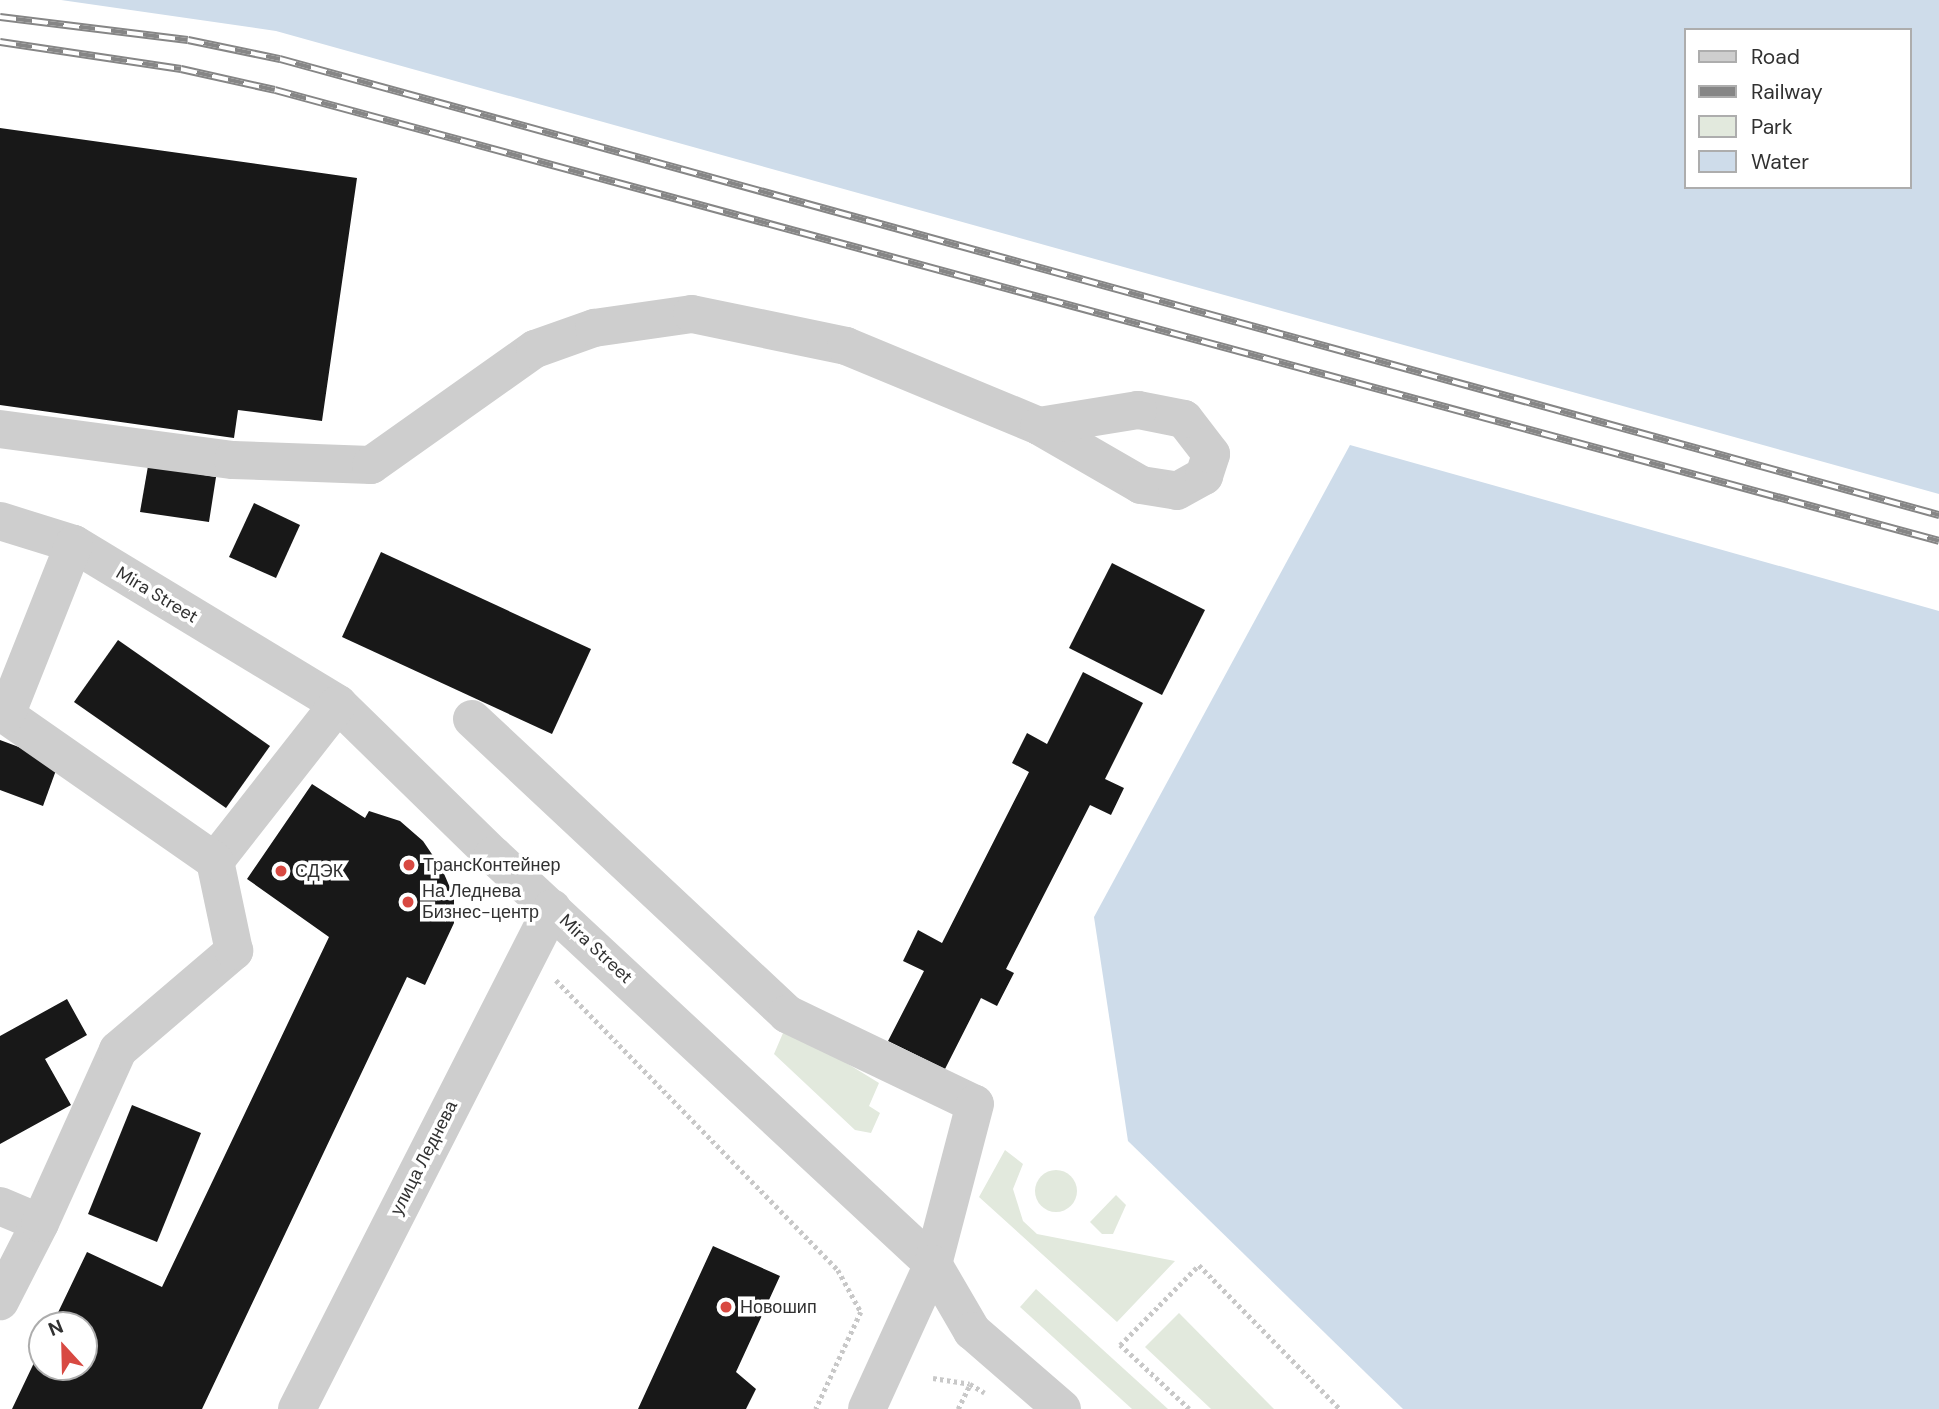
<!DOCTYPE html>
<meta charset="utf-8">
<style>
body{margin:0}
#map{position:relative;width:1939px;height:1409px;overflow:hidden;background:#fff;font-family:"DM Sans",sans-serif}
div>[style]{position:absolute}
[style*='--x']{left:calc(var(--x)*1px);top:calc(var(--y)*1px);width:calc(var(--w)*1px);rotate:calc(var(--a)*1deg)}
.green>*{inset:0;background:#e2e9dd}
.round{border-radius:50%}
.water>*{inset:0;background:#cedcea}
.building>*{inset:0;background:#181818}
.path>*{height:4.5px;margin-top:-2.25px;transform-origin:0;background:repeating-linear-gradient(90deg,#c8c8c8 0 3.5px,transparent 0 7px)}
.minor>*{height:38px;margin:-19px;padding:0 19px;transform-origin:19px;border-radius:19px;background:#cecece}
.rail>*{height:8px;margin-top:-4px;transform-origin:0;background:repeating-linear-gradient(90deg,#fff 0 16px,#868686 0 32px);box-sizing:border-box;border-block:2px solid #868686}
.dots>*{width:19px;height:19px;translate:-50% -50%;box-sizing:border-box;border:4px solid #fff;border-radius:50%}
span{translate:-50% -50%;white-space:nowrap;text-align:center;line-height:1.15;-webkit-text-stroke:7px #fff;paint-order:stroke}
.street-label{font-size:18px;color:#313131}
.poi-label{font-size:18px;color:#313131}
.left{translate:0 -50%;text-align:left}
.legend{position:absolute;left:1684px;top:28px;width:228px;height:161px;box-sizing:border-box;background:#fff;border:2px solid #adadad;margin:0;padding:9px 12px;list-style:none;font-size:21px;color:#313131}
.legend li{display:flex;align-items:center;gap:14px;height:35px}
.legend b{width:35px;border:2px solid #adadad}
.north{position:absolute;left:28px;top:1311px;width:70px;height:70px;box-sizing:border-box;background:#fff;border:2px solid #adadad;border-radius:50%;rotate:338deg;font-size:19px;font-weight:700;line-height:28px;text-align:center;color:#313131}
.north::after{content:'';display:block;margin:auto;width:24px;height:32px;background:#d84942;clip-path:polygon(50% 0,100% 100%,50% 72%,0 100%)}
</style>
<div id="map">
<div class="green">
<div style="clip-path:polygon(786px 1026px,879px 1083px,869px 1106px,880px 1113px,871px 1133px,855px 1130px,774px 1054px)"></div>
<div style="clip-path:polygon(1005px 1150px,1023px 1164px,1013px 1189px,1023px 1221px,1037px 1234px,1175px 1261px,1117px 1322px,979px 1197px)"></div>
<div class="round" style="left:1035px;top:1170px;width:42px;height:42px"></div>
<div style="clip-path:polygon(1116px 1195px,1126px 1205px,1113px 1234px,1102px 1234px,1090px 1222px)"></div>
<div style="clip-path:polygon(1036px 1289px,1168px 1409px,1132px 1409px,1020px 1307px)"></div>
<div style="clip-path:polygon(1179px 1313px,1274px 1409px,1211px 1409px,1145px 1347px)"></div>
</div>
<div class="water">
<div style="clip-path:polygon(evenodd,61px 0,1939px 0,1939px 494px,276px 31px,61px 0,1685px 30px,1909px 30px,1909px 187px,1685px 187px,1685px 30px)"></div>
<div style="clip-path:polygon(1350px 445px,1939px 611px,1939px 1409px,1403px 1409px,1128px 1141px,1094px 917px)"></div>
</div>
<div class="building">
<div style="clip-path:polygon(0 128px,357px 178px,322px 421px,238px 410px,234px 438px,0 405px)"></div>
<div style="clip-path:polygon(148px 466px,216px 477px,209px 522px,140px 512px)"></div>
<div style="clip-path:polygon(254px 503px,300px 525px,276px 578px,229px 557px)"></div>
<div style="clip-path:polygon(381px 552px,591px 649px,552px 734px,342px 637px)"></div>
<div style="clip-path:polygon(1112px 563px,1205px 610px,1162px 695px,1069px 648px)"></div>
<div style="clip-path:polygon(118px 640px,270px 746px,226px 808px,74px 702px)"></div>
<div style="clip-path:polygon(1083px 672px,1143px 703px,1105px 779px,1124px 788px,1111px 815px,1090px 805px,1006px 969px,1014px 973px,997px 1006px,981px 998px,945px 1069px,888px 1041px,924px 971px,903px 961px,918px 930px,942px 943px,1029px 772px,1012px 763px,1027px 733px,1047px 744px)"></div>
<div style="clip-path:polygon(0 740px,59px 762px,43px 806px,0 790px)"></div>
<div style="clip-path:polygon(312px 784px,365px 818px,369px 811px,400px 821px,423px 841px,442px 869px,454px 897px,454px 923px,425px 985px,407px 977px,202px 1409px,12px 1409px,42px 1346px,42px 1367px,84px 1367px,84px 1325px,52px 1325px,87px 1252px,162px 1287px,329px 937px,247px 879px)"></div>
<div style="clip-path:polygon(67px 999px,87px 1035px,45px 1059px,71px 1105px,0 1144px,0 1036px)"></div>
<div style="clip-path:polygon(132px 1105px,201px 1133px,157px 1242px,88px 1214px)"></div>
<div style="clip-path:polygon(713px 1246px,780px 1276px,736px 1372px,756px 1389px,746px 1409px,638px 1409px)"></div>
</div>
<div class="path">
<div style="--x:556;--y:980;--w:405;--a:45.8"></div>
<div style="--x:838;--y:1270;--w:48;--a:61.3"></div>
<div style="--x:861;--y:1312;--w:107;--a:114.9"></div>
<div style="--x:933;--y:1378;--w:37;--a:9"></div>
<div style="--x:970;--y:1384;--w:17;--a:31"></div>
<div style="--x:958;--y:1409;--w:28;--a:-64"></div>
<div style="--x:1189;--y:1409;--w:94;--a:-137.2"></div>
<div style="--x:1120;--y:1345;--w:112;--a:-45.4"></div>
<div style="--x:1199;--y:1265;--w:202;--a:45.6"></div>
</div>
<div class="minor">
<div style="--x:0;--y:429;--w:235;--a:7.6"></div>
<div style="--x:233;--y:460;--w:138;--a:2.1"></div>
<div style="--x:371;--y:465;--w:201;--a:-35.3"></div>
<div style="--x:535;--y:349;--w:63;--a:-19.6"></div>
<div style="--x:594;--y:328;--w:99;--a:-8.1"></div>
<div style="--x:692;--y:314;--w:157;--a:11.7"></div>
<div style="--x:846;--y:346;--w:209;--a:22.5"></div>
<div style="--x:1039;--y:426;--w:118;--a:30"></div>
<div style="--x:1141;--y:485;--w:36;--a:9"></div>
<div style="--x:1177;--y:491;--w:31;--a:-29"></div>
<div style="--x:1204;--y:476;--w:23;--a:-72"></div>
<div style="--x:1211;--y:454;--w:44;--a:-127.6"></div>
<div style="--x:1184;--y:419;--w:47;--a:-168.9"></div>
<div style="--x:1138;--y:410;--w:100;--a:170.8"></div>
<div style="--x:0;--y:521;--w:77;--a:17.3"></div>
<div style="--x:74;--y:544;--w:309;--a:31.2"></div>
<div style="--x:338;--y:704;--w:216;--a:44.3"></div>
<div style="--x:493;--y:855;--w:601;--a:42.91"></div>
<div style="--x:933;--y:1264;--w:78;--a:59.8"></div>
<div style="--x:972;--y:1331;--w:119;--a:40.9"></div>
<div style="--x:472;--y:719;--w:432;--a:43.1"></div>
<div style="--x:787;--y:1014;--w:208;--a:25.6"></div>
<div style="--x:975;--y:1104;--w:165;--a:104.7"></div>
<div style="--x:933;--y:1264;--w:159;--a:114.5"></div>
<div style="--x:215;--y:861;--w:199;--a:-51.9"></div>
<div style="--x:0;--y:1206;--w:43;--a:23"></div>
<div style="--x:40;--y:1223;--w:88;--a:117.1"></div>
<div style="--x:40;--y:1223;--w:190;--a:-65.7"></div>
<div style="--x:118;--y:1050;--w:153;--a:-40.5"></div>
<div style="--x:234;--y:951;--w:92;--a:-101.9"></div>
<div style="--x:215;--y:861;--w:255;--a:-145.1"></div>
<div style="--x:6;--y:715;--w:184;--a:-68.3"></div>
<div style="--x:297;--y:1409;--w:562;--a:-63.02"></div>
</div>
<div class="rail">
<div style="--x:0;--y:17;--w:189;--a:7"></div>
<div style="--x:188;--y:40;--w:94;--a:11.7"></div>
<div style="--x:280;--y:59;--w:1721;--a:15.37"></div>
<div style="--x:0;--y:42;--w:183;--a:8.5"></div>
<div style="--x:181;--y:69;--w:96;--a:12.6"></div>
<div style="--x:275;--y:90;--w:1724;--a:15.16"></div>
</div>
<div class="dots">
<div style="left:409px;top:865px;background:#d84942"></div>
<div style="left:281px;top:871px;background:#d84942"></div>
<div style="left:408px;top:902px;background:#d84942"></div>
<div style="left:726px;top:1307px;background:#d84942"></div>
</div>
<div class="street-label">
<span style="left:157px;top:595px;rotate:31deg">Mira Street</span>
<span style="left:596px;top:949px;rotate:43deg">Mira Street</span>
<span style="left:424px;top:1158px;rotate:-63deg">улица Леднева</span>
</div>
<div class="poi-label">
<span class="left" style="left:423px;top:865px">ТрансКонтейнер</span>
<span class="left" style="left:295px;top:871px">СДЭК</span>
<span class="left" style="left:422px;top:902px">На Леднева<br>Бизнес-центр</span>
<span class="left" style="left:740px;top:1307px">Новошип</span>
</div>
<ul class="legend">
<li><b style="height:9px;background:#cecece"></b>Road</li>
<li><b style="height:9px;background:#868686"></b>Railway</li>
<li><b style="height:19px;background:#e2e9dd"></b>Park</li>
<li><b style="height:19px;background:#cedcea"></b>Water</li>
</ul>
<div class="north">N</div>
</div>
